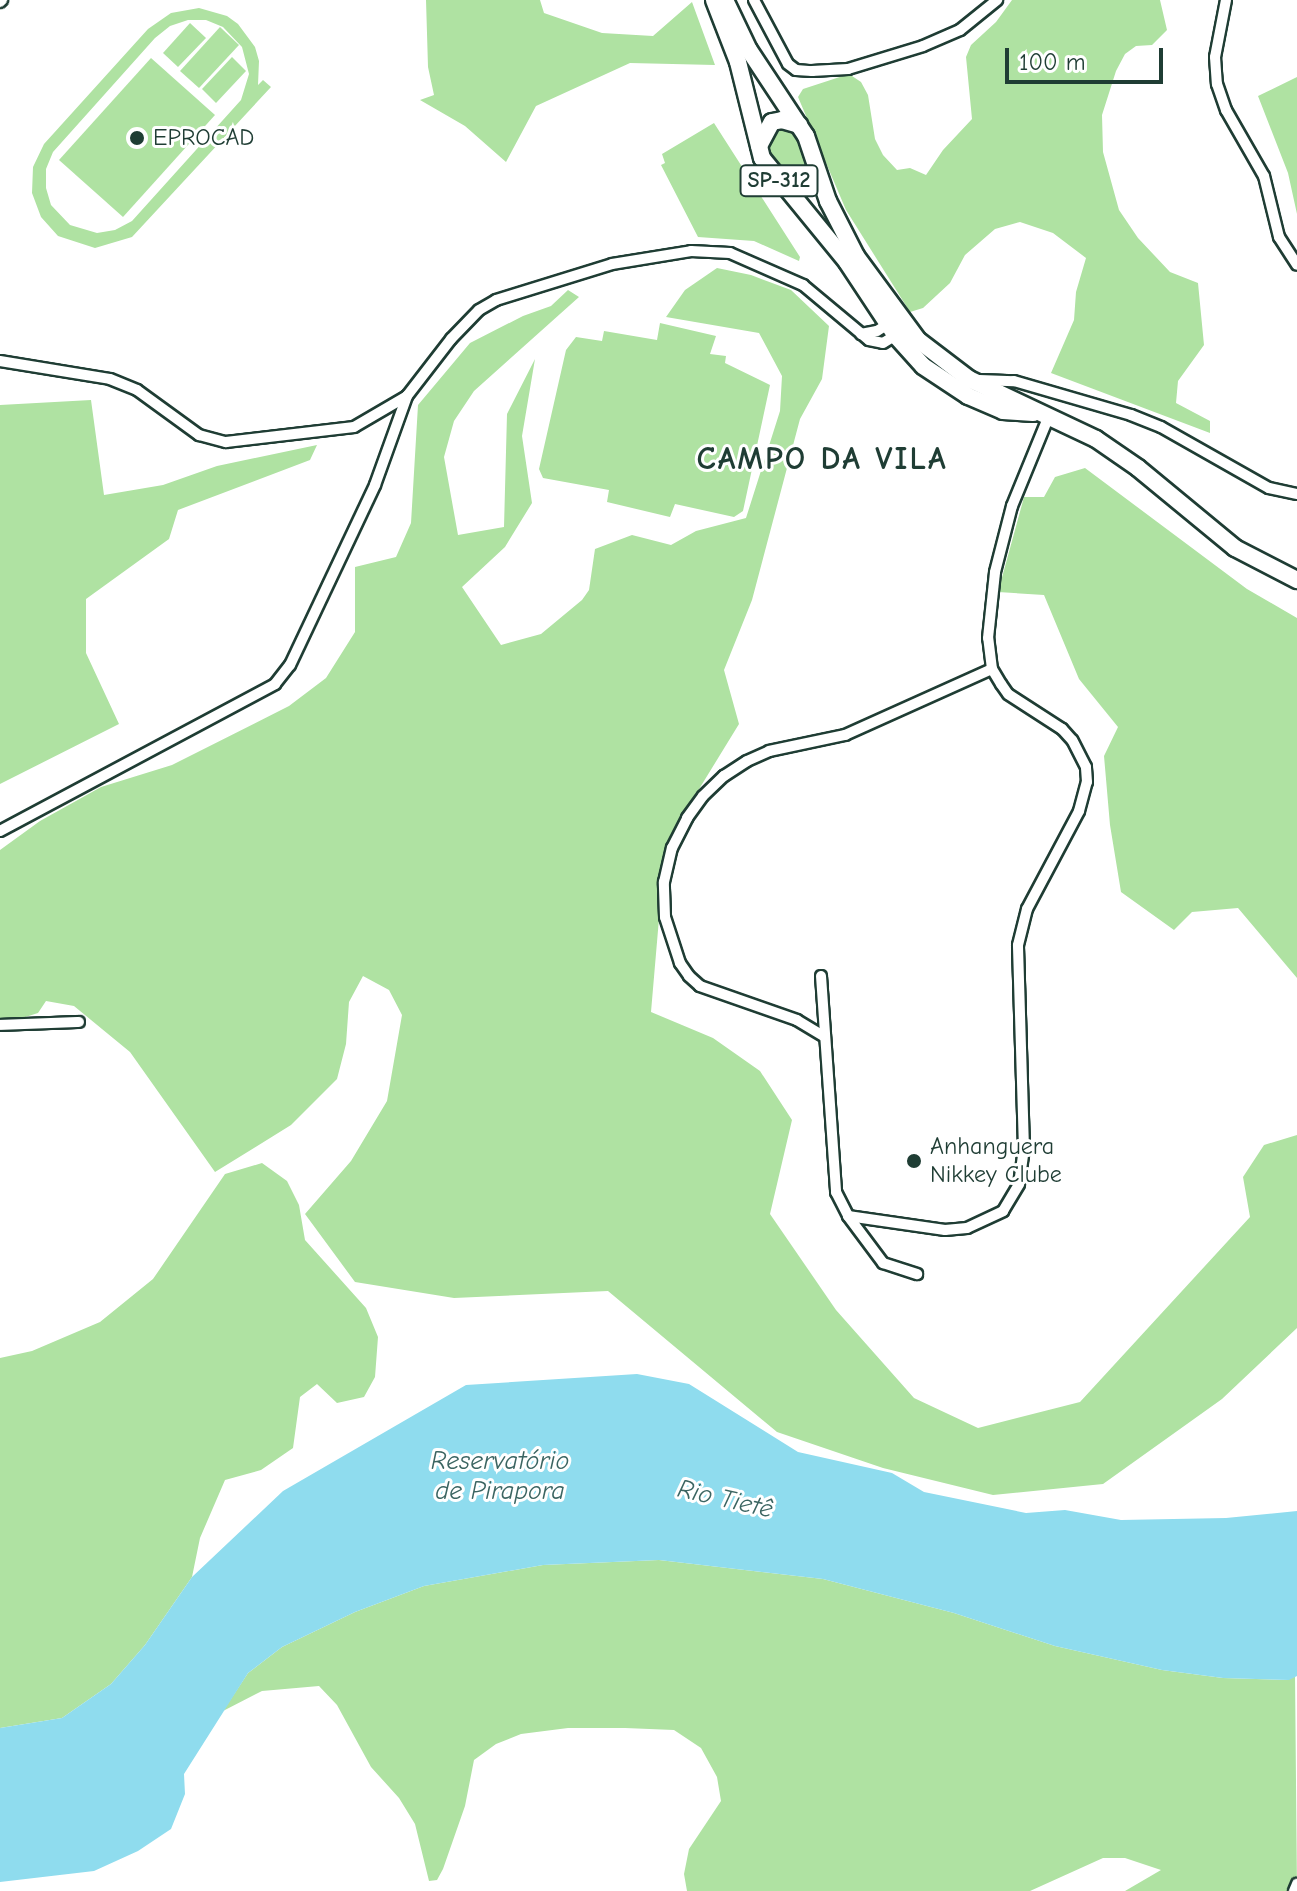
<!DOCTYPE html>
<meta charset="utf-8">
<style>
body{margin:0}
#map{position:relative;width:1297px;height:1891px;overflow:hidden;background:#fff;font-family:"Comic Neue",sans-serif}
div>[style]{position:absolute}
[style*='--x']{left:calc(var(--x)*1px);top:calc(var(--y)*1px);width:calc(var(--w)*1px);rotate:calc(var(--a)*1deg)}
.green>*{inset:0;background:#afe2a2}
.water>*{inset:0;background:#8fdcee}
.roads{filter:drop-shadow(2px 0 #1f3d34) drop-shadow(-2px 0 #1f3d34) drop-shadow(0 2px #1f3d34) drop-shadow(0 -2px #1f3d34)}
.minor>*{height:10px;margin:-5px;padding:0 5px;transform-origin:5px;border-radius:5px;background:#fff}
.primary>*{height:16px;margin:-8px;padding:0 8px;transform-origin:8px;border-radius:8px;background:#fff}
.dots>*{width:22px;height:22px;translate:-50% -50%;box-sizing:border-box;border:4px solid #fff;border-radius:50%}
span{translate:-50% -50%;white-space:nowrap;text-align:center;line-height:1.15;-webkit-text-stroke:6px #fff;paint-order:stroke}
.shield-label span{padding:2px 6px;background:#fff;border:2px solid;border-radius:6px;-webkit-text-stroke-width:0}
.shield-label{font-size:22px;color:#1f3d34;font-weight:700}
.poi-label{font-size:24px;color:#1f3d34}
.left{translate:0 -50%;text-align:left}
.water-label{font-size:26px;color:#3b6562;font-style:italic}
.district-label{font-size:32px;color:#1f3d34;font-weight:700;letter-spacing:2px}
.scale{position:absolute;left:1005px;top:48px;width:158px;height:36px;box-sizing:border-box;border:4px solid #1f3d34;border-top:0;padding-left:10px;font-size:24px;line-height:28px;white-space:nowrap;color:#1f3d34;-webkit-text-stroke:6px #fff;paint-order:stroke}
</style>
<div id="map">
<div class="green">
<div style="clip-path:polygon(426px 0,540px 0,544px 13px,602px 33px,653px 36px,692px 2px,715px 65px,630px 63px,536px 106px,506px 162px,465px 126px,420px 100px,434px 95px,428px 67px)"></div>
<div style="clip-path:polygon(1012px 0,1160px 0,1167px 30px,1152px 45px,1136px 46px,1125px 54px,1116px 71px,1102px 115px,1103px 152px,1119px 210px,1138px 238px,1170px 272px,1198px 283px,1204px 345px,1178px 381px,1176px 403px,1210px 421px,1210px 433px,1051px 373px,1074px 320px,1076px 292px,1086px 258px,1053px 233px,1020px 222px,995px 229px,965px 255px,950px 283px,923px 308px,910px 312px,846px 210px,798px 97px,803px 89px,849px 74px,861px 82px,868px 95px,875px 139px,883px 155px,897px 170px,910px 168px,926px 175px,943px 150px,972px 119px,966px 57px,971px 45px,996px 22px)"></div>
<div style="clip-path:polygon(evenodd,199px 8px,227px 16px,238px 24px,255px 47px,259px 61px,258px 85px,263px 80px,271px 87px,132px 237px,95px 248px,58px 236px,41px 217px,32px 193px,33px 167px,44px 144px,148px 29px,171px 13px,199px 8px,188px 20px,206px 20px,223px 27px,242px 47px,249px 74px,241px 100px,132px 221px,115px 230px,97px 233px,70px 225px,51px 205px,46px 188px,46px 169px,53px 152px,155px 38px,170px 26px,188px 20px)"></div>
<div style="clip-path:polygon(190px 23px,206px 38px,178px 67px,163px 53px)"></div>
<div style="clip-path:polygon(220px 27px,239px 45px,199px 88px,180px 71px)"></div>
<div style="clip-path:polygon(232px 57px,246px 71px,216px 103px,202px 89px)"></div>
<div style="clip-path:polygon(151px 58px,215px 115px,123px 217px,59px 160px)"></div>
<div style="clip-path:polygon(1297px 77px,1297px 214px,1288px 173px,1258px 96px)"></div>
<div style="clip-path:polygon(714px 123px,800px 257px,799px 261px,754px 241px,698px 237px,661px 165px,665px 163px,662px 154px)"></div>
<div style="clip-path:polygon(771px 126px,796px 129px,809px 167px,794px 179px,780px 170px,768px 149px,766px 138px)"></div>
<div style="clip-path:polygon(717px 268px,751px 275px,791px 290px,829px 326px,822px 379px,800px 419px,752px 600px,724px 670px,739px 724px,677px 825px,663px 872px,651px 1012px,713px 1038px,760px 1071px,792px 1120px,770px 1214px,836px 1310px,914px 1398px,978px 1428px,1080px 1402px,1250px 1217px,1243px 1177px,1264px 1145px,1297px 1135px,1297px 1328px,1222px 1399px,1103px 1484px,993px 1495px,883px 1468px,777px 1432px,608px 1291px,454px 1298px,355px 1282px,305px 1214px,351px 1161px,387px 1101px,402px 1015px,389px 990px,363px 976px,349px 1002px,346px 1044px,337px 1079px,291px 1125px,215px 1172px,130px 1052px,74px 1006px,46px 1001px,38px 1013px,16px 1020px,0 1020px,0 850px,40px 821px,101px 787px,172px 765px,289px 706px,326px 678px,355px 632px,355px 567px,396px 557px,411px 523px,418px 405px,470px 343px,523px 316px,551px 306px,568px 290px,579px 297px,474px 391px,454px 421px,444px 457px,458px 535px,504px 527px,507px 414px,535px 359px,522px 436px,532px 503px,505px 547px,462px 587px,501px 645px,541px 634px,582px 600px,589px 590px,595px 549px,632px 535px,671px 545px,696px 531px,746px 518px,780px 411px,782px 376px,759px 333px,666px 317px,685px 290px)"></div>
<div style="clip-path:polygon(660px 323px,716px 336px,710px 354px,726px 356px,725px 363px,770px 385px,743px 511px,734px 517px,675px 504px,670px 517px,607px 502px,609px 490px,543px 478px,539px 469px,566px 350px,576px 337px,602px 341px,604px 331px,657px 340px)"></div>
<div style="clip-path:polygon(91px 400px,104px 495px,163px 485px,217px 466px,317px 445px,310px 460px,178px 510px,169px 539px,86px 599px,86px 653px,119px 724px,0 784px,0 405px)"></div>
<div style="clip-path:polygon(1085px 468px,1247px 589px,1297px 618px,1297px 978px,1238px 908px,1192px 912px,1174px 930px,1121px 892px,1110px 825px,1104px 756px,1118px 727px,1079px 679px,1044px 595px,998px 592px,1024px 497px,1044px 497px,1055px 477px)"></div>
<div style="clip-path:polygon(262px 1163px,287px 1181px,299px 1205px,305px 1240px,366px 1308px,378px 1337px,375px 1377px,364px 1397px,337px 1403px,317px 1384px,300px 1397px,293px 1448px,261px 1470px,225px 1480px,200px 1538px,192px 1577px,145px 1645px,111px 1684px,62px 1718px,0 1728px,0 1358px,32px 1351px,100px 1322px,153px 1279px,225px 1174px)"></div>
<div style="clip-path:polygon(659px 1560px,823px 1579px,954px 1613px,1055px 1646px,1162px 1670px,1223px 1678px,1288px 1680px,1295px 1672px,1297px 1891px,1125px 1891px,1161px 1870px,1125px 1858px,1103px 1858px,1030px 1891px,687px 1891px,684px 1874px,689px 1849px,721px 1801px,717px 1777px,701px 1748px,674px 1730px,625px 1728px,568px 1728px,521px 1734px,496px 1744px,474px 1760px,465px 1806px,443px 1869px,437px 1880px,429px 1881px,415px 1824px,399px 1798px,371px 1767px,337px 1705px,319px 1686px,262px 1691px,223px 1711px,248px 1673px,282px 1647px,355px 1612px,424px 1586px,543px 1565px)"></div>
</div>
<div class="water">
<div style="clip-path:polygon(637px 1374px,689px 1384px,798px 1452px,892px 1473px,924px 1492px,1026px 1513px,1065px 1510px,1121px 1520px,1226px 1518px,1297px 1511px,1297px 1676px,1289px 1680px,1223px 1678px,1162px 1670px,1055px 1646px,954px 1613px,823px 1579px,659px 1560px,543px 1565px,424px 1586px,355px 1612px,282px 1647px,248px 1673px,184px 1774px,185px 1794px,171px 1829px,138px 1851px,94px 1871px,0 1882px,0 1728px,62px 1718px,111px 1684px,145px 1645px,192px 1577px,283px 1491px,466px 1385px)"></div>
</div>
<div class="roads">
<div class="minor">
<div style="--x:754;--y:0;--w:72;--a:62"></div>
<div style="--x:788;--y:64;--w:10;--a:37"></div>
<div style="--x:796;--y:70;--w:16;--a:4"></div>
<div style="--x:812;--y:71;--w:36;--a:-3"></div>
<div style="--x:848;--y:69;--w:78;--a:-17"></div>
<div style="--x:923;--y:46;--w:40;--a:-23.4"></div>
<div style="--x:960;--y:30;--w:48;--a:-39"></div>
<div style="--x:1226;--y:0;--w:58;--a:100.9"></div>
<div style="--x:1215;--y:57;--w:27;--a:86"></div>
<div style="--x:1217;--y:84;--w:28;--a:71"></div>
<div style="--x:1226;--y:110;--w:76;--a:60.1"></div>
<div style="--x:1264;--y:176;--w:63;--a:76.2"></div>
<div style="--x:1279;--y:237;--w:33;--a:57"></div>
<div style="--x:0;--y:2;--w:3;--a:-45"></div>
<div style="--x:861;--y:334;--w:16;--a:-11"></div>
<div style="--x:877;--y:331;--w:15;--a:-32"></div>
<div style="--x:0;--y:361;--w:111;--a:9.3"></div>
<div style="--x:110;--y:379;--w:29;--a:22"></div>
<div style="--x:137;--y:390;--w:77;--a:36"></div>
<div style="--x:199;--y:435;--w:28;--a:15"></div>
<div style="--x:226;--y:442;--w:129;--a:-6.7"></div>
<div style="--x:354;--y:427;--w:61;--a:-30.3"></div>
<div style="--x:979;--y:380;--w:35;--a:2"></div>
<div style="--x:1014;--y:381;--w:122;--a:16.2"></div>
<div style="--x:1131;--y:415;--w:32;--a:22"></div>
<div style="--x:1161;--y:427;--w:124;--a:29.5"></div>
<div style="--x:1269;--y:488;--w:29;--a:12"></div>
<div style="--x:0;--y:831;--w:312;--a:-28.1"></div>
<div style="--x:275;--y:684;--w:24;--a:-52"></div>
<div style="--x:290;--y:665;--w:199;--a:-64.7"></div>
<div style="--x:375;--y:485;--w:95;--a:-70.2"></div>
<div style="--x:407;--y:396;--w:72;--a:-52.3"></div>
<div style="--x:451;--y:339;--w:40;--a:-46"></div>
<div style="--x:479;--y:310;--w:20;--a:-30"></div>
<div style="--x:496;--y:300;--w:121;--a:-17.2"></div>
<div style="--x:612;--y:264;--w:80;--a:-9.3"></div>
<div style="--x:691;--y:251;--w:39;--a:3"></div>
<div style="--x:730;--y:253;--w:80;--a:23.7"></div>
<div style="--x:803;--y:285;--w:86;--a:39.8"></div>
<div style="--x:869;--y:340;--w:14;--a:12"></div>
<div style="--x:883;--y:343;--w:19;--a:-32"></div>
<div style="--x:821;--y:976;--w:217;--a:86"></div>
<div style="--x:836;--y:1192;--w:27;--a:63"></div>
<div style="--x:848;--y:1216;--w:59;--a:53.3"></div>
<div style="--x:883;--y:1263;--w:36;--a:18"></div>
<div style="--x:0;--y:1025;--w:79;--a:-2.2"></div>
<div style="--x:825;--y:1037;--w:33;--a:-149"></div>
<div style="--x:797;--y:1020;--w:103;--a:-160.7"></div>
<div style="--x:700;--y:986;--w:15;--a:-138"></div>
<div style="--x:689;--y:976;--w:16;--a:-125"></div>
<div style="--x:680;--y:963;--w:48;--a:-108.1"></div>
<div style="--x:665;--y:917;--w:35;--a:-92"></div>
<div style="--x:664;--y:882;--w:35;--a:-77"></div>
<div style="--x:672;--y:848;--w:34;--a:-63"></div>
<div style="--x:687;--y:818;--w:27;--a:-54"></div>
<div style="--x:703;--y:796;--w:29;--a:-44"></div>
<div style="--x:724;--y:776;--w:27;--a:-33"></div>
<div style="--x:747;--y:761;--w:24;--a:-24"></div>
<div style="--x:769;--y:751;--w:78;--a:-11.9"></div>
<div style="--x:845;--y:735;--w:161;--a:-24.2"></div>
<div style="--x:848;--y:1216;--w:98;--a:8.2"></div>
<div style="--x:945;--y:1230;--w:22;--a:-5"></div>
<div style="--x:967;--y:1228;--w:40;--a:-25"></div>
<div style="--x:1003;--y:1211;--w:31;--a:-59"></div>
<div style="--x:1019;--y:1184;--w:35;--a:-82"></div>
<div style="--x:1024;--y:1149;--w:204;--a:-91.7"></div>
<div style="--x:1018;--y:945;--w:37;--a:-76"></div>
<div style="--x:1027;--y:909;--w:111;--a:-62"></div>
<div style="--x:1079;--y:811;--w:30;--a:-75"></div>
<div style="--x:1087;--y:782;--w:15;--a:-94"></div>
<div style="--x:1086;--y:767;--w:30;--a:-117"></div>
<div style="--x:1072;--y:740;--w:15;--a:-132"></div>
<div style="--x:1062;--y:729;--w:64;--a:-147.1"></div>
<div style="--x:1008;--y:694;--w:12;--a:-125"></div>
<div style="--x:1001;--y:684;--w:17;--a:-121"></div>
<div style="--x:992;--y:669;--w:31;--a:-97"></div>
<div style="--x:988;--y:638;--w:66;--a:-83.9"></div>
<div style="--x:995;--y:572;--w:68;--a:-75.6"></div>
<div style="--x:1012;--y:506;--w:97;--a:-67.7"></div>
<div style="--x:1294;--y:1891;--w:8;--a:-67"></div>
</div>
<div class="primary">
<div style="--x:714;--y:0;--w:66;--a:68.8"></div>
<div style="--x:738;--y:62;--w:99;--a:76"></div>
<div style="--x:762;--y:158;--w:134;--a:50.7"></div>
<div style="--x:847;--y:262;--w:89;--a:56.5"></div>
<div style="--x:896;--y:336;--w:40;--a:48"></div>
<div style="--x:923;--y:366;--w:54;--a:33.7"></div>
<div style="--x:968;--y:396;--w:38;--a:23"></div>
<div style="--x:1003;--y:411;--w:30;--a:4"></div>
<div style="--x:725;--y:0;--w:55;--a:64.4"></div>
<div style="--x:749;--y:50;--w:103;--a:56.5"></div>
<div style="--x:806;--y:136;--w:69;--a:71.3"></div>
<div style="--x:828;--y:201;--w:62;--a:63"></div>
<div style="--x:856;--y:256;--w:104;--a:53.6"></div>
<div style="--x:918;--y:340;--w:64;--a:37.4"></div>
<div style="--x:969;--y:379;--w:140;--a:25.3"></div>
<div style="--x:1096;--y:439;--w:51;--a:34.6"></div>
<div style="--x:1138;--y:468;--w:126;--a:39.5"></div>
<div style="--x:1235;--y:548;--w:70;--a:27.3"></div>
<div style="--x:759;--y:146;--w:27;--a:-62"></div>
<div style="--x:772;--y:122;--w:10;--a:-11"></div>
<div style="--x:782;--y:120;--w:18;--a:16"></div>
<div style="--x:782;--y:185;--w:15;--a:4"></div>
<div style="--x:797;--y:186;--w:25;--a:-42"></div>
</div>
</div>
<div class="dots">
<div style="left:137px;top:138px;background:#1f3d34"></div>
<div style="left:914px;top:1161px;background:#1f3d34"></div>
</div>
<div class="shield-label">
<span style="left:779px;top:181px">SP-312</span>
</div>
<div class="poi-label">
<span class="left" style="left:153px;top:138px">EPROCAD</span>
<span class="left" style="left:930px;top:1161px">Anhanguera<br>Nikkey Clube</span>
</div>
<div class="water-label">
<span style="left:500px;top:1477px">Reservatório<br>de Pirapora</span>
<span style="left:725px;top:1500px;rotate:13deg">Rio Tietê</span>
</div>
<div class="district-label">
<span style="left:822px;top:459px">CAMPO DA VILA</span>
</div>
<div class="scale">100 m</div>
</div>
